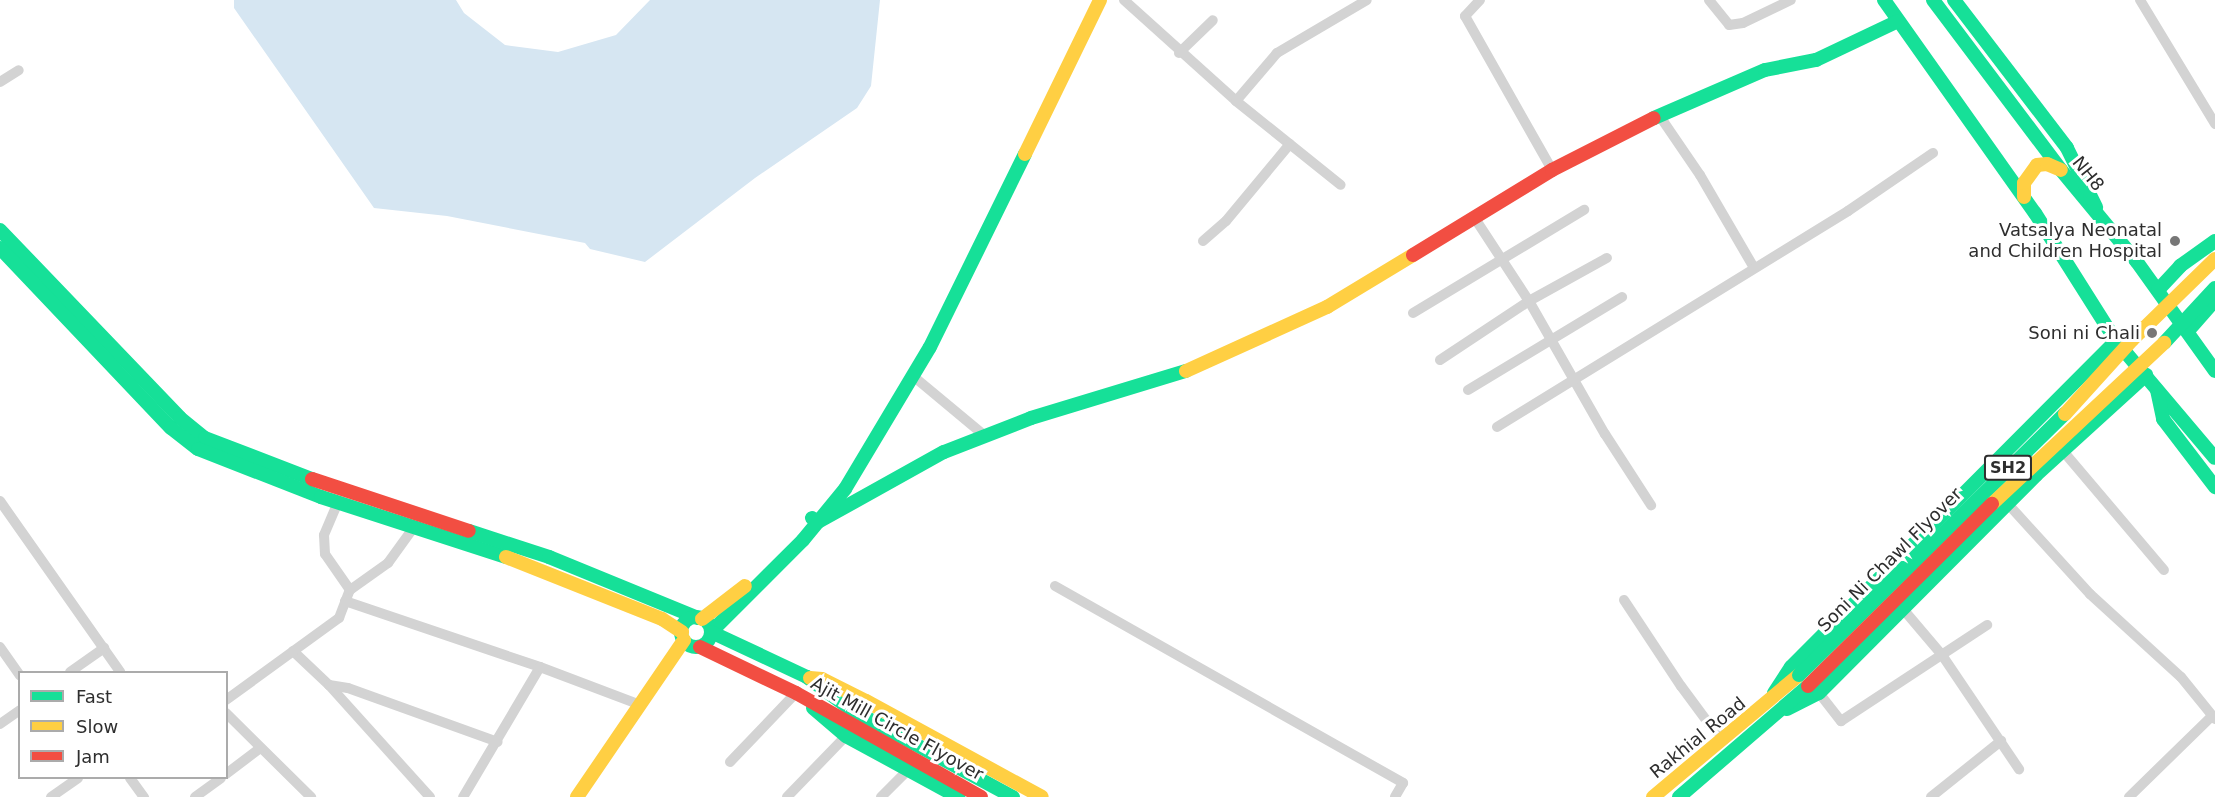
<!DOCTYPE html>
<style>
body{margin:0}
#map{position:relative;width:2215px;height:797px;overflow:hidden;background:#fff;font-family:"DejaVu Sans",sans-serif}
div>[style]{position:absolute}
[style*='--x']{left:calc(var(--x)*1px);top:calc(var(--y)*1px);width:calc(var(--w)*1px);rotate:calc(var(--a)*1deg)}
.water>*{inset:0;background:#d6e6f2}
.street>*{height:10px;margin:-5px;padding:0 5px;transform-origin:5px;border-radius:5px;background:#d3d3d3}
.fast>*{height:14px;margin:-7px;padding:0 7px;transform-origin:7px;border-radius:7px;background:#16e098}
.fast>.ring{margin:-7px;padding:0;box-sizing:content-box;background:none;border:14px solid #16e098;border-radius:50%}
.slow>*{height:14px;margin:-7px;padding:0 7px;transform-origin:7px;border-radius:7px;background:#ffcf43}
.jam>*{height:14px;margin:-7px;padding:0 7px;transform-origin:7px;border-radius:7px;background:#f24e42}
.fast-bridge>*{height:14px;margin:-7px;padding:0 7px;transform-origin:7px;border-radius:7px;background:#16e098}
.slow-bridge>*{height:14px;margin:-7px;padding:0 7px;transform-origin:7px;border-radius:7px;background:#ffcf43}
.jam-bridge>*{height:14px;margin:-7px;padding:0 7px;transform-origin:7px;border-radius:7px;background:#f24e42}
.dots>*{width:16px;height:16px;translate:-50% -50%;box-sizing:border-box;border:3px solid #fff;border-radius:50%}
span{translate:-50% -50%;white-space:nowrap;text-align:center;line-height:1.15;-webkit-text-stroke:6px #fff;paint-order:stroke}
.shield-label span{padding:2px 4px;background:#fff;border:2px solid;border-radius:4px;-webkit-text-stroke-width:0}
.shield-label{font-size:16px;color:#2e2e2e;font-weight:700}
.street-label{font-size:18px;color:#2e2e2e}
.poi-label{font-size:18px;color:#2e2e2e}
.right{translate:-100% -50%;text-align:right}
.legend{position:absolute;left:18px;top:671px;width:210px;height:108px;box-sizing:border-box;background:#fff;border:2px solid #ababab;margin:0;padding:8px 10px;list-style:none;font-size:18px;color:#2e2e2e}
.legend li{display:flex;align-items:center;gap:12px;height:30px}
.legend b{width:30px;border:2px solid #ababab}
</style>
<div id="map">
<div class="water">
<div style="clip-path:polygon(234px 0,456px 0,464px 13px,505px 45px,558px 52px,616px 35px,650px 0,880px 0,871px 86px,857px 108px,755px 178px,645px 262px,590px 249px,585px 243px,447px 216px,374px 208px,234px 8px)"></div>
</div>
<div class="street">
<div style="--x:1124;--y:0;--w:151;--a:42"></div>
<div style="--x:1236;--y:101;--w:63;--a:-49.5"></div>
<div style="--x:1277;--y:53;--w:104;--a:-30.5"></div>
<div style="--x:1480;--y:0;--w:22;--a:133"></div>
<div style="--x:1465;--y:16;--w:177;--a:60.5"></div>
<div style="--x:1709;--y:0;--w:32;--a:51"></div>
<div style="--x:1729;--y:25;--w:14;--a:-8"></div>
<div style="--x:1743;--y:23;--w:53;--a:-25.6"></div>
<div style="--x:2140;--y:0;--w:145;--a:58.8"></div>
<div style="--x:1179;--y:53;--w:47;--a:-44.1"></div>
<div style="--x:0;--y:82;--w:22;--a:-32"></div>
<div style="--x:1236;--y:101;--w:134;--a:38.7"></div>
<div style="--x:1659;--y:115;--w:73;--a:55.7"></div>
<div style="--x:1700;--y:175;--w:105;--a:59.8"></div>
<div style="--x:1474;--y:217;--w:100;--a:56.8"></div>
<div style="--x:1529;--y:301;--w:153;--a:60.3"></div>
<div style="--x:1605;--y:434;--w:85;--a:57.1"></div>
<div style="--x:1203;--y:241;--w:30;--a:-41"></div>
<div style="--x:1226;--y:221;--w:100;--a:-50.3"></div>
<div style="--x:1413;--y:313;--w:200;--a:-31.1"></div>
<div style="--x:1440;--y:360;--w:107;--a:-33.5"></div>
<div style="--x:1529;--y:301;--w:89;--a:-28.9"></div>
<div style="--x:913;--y:376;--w:94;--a:39.8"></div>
<div style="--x:1468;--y:390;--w:180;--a:-31.1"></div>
<div style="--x:1497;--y:427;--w:412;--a:-31.6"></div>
<div style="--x:1848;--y:211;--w:103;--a:-34.3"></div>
<div style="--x:2063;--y:451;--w:156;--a:49.7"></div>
<div style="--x:0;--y:501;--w:209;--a:54.9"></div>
<div style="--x:338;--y:502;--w:36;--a:113"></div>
<div style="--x:324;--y:535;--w:19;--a:87"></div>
<div style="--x:325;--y:554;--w:44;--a:55.2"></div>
<div style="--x:2008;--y:504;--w:122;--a:47.7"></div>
<div style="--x:2090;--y:594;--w:123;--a:42.4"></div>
<div style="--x:2181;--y:677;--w:54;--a:51"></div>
<div style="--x:1055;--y:586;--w:400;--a:29.5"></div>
<div style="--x:1403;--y:783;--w:16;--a:120"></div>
<div style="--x:1624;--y:600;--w:103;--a:56.5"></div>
<div style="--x:1681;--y:686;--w:47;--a:53.6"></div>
<div style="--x:1709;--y:724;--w:22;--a:43"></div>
<div style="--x:345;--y:601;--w:206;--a:18.7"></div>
<div style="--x:540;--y:667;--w:151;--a:120.6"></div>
<div style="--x:1903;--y:609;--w:60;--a:49.7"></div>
<div style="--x:1942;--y:655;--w:138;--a:56"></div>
<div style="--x:0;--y:647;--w:35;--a:55"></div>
<div style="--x:293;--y:651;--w:50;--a:43.4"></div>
<div style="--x:329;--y:685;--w:19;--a:9"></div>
<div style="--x:348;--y:688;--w:159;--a:19.8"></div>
<div style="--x:540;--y:667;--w:105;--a:20.7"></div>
<div style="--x:70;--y:672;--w:42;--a:-35.2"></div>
<div style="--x:329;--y:685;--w:151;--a:48"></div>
<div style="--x:1819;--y:693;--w:36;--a:52"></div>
<div style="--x:1841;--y:721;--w:175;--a:-33.3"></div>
<div style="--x:226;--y:700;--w:140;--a:-36"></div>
<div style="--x:339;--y:618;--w:30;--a:-69"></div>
<div style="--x:350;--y:590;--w:47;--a:-35.4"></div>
<div style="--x:388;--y:563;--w:44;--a:-54.2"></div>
<div style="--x:226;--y:713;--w:120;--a:44.7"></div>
<div style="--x:0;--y:724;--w:24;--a:-35"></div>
<div style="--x:730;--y:762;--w:95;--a:-46.3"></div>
<div style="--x:226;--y:774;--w:41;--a:-37.1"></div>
<div style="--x:130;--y:778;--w:24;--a:54"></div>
<div style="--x:51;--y:797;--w:33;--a:-35"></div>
<div style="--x:195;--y:797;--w:32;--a:-36"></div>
<div style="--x:787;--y:797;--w:85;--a:-46"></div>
<div style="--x:881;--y:797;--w:38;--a:-45"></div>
<div style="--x:1931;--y:797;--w:90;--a:-38.7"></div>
<div style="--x:2129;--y:797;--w:116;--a:-44.3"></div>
</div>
<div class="fast">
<div style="--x:1884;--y:0;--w:261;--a:54.7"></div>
<div style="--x:2035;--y:213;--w:151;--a:57.7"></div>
<div style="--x:2116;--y:341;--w:153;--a:49.8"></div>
<div style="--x:1933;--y:0;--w:213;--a:53"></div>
<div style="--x:2061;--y:170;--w:119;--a:50.4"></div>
<div style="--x:2137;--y:262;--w:134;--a:54.4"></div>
<div style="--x:1954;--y:0;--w:186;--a:52.6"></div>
<div style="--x:2067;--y:148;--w:66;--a:63.8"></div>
<div style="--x:1654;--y:118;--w:121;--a:-23.4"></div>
<div style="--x:1765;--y:70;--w:52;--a:-11.1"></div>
<div style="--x:1816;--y:60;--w:91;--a:-25.4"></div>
<div style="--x:0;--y:230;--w:260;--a:46.2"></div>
<div style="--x:180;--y:418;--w:32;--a:39"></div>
<div style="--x:205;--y:438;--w:115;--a:21"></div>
<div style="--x:0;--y:248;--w:248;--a:46.5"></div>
<div style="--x:171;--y:428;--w:34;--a:38"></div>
<div style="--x:198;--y:449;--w:132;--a:21.3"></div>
<div style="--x:321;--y:497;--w:194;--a:18"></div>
<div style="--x:2158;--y:290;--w:33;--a:-47"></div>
<div style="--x:2180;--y:266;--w:43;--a:-35.5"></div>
<div style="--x:2188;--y:331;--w:41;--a:-48.9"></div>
<div style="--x:2157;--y:390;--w:30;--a:78"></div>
<div style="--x:2163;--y:419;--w:86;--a:52.6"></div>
<div style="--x:812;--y:518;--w:7;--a:34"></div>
<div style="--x:818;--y:522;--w:144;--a:-29.1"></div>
<div style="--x:944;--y:452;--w:93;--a:-21.3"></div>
<div style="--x:1031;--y:418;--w:162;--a:-16.9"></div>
<div style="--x:469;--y:531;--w:84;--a:18"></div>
<div style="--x:549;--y:557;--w:161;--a:22.3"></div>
<div class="ring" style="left:681px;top:617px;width:16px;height:16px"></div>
<div style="--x:711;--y:632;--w:130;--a:-45"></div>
<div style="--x:803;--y:540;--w:66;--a:-50.5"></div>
<div style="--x:845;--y:489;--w:165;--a:-59.1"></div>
<div style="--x:930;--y:347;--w:215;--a:-63.8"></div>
<div style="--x:711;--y:632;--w:106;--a:25.1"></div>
<div style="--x:807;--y:677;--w:56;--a:36.3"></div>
<div style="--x:852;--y:710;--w:183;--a:28.4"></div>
<div style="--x:1774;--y:693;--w:31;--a:-57"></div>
<div style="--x:1791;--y:667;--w:460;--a:-45.1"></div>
<div style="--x:813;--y:708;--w:43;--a:40.3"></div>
<div style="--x:846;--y:736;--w:128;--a:28.6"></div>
<div style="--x:1787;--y:709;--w:36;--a:-27"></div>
<div style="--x:1819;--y:693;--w:308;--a:-45.1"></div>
<div style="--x:2036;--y:475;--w:149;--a:-42.3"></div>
<div style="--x:1679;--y:797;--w:170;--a:-40.7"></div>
</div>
<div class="slow">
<div style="--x:1025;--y:154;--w:171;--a:-64"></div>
<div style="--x:2024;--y:197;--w:14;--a:-90"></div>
<div style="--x:2024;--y:183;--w:22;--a:-54"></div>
<div style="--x:2037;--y:165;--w:10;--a:-6"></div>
<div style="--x:2047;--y:164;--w:15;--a:23"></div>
<div style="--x:1186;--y:371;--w:155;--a:-24.4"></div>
<div style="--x:1327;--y:307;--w:100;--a:-31.2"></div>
<div style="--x:506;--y:557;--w:168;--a:21.7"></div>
<div style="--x:662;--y:619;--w:24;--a:33"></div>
<div style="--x:702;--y:619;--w:54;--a:-37.5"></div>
<div style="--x:810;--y:678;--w:12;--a:5"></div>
<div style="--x:822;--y:679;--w:49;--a:26.6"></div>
<div style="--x:866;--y:701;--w:200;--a:28.6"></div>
<div style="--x:577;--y:797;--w:190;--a:-55.7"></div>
<div style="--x:1653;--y:797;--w:190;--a:-39.9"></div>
</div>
<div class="jam">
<div style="--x:1413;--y:255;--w:163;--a:-31.4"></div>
<div style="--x:1552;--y:170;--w:114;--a:-27"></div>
<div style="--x:312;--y:479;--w:165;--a:18.3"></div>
<div style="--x:700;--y:647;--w:106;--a:25.6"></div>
<div style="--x:796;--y:693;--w:212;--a:29.3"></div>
</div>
<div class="fast-bridge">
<div style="--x:2164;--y:343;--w:75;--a:-47.2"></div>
<div style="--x:1799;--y:675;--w:373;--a:-44.5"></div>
</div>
<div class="slow-bridge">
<div style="--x:2065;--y:414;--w:100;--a:-47.8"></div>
<div style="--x:2132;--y:340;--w:116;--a:-44.3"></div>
<div style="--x:1992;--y:504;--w:236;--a:-43.1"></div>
</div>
<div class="jam-bridge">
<div style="--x:1808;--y:686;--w:259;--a:-44.7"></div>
</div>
<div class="dots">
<div style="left:2175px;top:241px;background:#777"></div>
<div style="left:2152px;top:333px;background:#777"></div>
</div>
<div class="shield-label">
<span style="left:2008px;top:468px">SH2</span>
</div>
<div class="street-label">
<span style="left:2088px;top:174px;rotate:51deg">NH8</span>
<span style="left:1890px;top:560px;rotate:-45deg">Soni Ni Chawl Flyover</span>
<span style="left:897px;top:729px;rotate:29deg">Ajit Mill Circle Flyover</span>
<span style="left:1698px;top:738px;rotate:-39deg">Rakhial Road</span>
</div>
<div class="poi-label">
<span class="right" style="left:2162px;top:241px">Vatsalya Neonatal<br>and Children Hospital</span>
<span class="right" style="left:2140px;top:333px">Soni ni Chali</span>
</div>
<ul class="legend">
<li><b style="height:8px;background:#16e098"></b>Fast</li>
<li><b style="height:8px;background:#ffcf43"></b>Slow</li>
<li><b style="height:8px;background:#f24e42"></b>Jam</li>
</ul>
</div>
